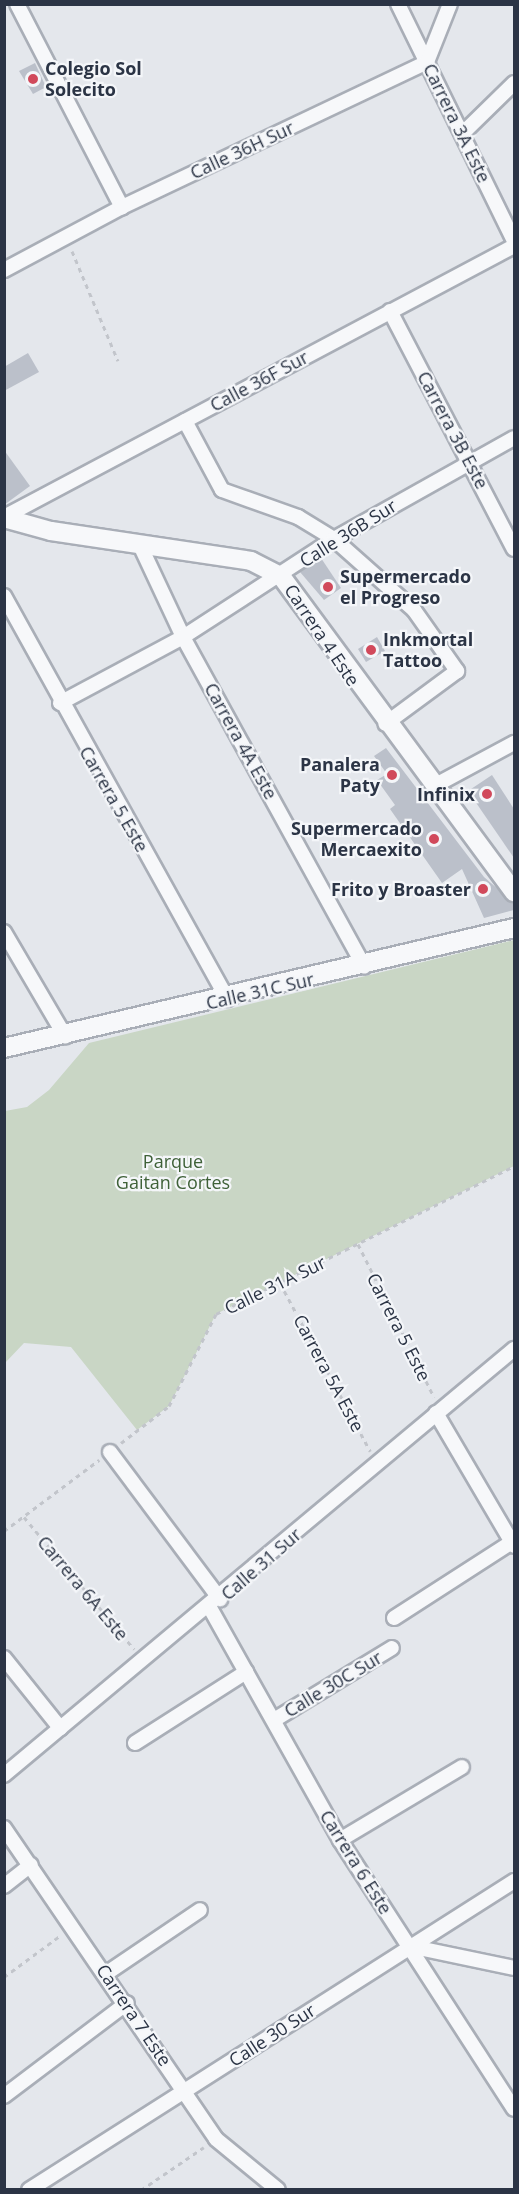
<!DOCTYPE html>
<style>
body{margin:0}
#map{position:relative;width:519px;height:2194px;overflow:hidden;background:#e4e7ec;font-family:"Open Sans",sans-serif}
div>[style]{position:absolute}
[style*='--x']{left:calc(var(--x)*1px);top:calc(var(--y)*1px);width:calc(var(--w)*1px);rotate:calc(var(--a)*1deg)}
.green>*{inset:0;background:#c9d6c5}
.building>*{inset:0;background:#bbc0ca}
.path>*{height:3px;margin-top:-1.5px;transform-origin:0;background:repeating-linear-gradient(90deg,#c2c5cb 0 4.5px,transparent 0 9px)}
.roads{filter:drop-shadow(2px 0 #a9aeb7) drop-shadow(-2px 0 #a9aeb7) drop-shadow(0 2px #a9aeb7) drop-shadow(0 -2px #a9aeb7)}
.minor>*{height:14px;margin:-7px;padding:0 7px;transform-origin:7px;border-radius:7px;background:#f7f8fa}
.tertiary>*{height:18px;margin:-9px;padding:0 9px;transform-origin:9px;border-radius:9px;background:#f7f8fa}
.dots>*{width:16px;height:16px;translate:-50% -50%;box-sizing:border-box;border:3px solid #f4f6f9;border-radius:50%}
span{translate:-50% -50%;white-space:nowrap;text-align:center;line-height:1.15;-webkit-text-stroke:4.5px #f4f6f9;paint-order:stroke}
.poi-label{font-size:18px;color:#2b3445;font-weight:700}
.left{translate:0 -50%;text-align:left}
.right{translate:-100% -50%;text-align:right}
.street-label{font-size:18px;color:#2b3445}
.park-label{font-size:18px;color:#3f6138}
.frame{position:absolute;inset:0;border:6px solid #2b3445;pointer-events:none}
</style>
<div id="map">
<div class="green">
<div style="clip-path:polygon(514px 940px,514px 1166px,216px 1314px,169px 1406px,137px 1430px,71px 1347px,24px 1343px,5px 1363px,5px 1111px,27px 1107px,49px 1090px,89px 1043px)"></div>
</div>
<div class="building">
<div style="clip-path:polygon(35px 63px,46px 87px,33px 94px,19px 71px)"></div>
<div style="clip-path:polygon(28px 353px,39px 372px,4px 391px,4px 367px)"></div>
<div style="clip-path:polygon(4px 450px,30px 486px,4px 505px)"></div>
<div style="clip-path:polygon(321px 558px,341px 588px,324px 600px,300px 572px)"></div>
<div style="clip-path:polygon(377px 637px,385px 651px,366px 662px,358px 649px)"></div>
<div style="clip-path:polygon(386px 748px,484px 877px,514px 903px,514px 910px,484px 918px,462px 869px,442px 883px,390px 809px,395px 805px,377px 780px,387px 774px,374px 756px)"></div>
<div style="clip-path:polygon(492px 775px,514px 809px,514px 858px,468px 791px)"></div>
</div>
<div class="path">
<div style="--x:72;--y:251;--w:119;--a:67.3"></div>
<div style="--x:358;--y:1244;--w:171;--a:63.6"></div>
<div style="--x:280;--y:1283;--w:191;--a:61.8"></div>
<div style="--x:121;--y:1443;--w:61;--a:-37.6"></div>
<div style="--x:169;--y:1406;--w:103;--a:-62.9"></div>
<div style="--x:216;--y:1314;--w:333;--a:-26.4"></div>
<div style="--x:24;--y:1517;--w:172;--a:50.2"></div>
<div style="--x:4;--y:1531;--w:119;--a:-36.8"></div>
<div style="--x:4;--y:1977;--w:71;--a:-36.4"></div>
<div style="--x:141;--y:2190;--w:76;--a:-34.3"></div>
</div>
<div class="roads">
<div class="minor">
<div style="--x:17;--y:4;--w:229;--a:62.7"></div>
<div style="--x:398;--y:4;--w:264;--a:63.9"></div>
<div style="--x:462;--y:134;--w:73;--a:-44.4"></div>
<div style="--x:4;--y:270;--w:134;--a:-28.1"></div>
<div style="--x:122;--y:207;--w:338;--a:-25.4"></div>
<div style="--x:427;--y:62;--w:62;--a:-68.4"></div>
<div style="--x:390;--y:311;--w:268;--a:62.5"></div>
<div style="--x:185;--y:421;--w:78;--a:61.8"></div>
<div style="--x:222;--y:490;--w:81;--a:19.6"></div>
<div style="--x:298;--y:517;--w:42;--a:31.4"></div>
<div style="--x:334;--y:539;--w:107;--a:41.6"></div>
<div style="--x:414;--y:610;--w:75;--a:54.8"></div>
<div style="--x:457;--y:671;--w:89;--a:143.6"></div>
<div style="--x:4;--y:517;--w:578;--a:-27.98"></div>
<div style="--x:140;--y:545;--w:102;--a:64.9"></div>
<div style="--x:183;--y:637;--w:376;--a:61.2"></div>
<div style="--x:4;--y:596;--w:461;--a:61"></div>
<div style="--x:60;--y:703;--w:140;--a:-28.2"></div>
<div style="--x:183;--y:637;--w:180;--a:-33"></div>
<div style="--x:334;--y:539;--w:206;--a:-29.3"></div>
<div style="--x:434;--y:786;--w:91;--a:-28.3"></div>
<div style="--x:4;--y:932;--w:121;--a:59.6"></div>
<div style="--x:436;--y:1413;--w:154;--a:59.6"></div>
<div style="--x:110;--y:1452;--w:184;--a:53.2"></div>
<div style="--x:210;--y:1608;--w:266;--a:60.7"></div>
<div style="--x:340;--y:1840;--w:320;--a:57.1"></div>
<div style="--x:394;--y:1618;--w:140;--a:-32.8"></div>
<div style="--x:4;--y:1658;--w:90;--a:51.3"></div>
<div style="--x:274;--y:1720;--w:138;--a:-31.4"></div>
<div style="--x:135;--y:1743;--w:132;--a:-32.6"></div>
<div style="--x:4;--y:1775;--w:665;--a:-39.87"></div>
<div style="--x:4;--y:1828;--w:376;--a:55.7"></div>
<div style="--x:216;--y:2139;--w:80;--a:39.4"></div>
<div style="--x:340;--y:1840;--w:142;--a:-30.9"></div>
<div style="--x:4;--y:1886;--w:34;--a:-38"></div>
<div style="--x:409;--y:1946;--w:107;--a:11.8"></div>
<div style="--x:107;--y:1973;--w:112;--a:-34.1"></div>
<div style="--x:4;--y:2096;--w:154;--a:-37.1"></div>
<div style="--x:29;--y:2190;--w:575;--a:-32.5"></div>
</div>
<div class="tertiary">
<div style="--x:4;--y:518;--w:49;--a:15.5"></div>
<div style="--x:51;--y:531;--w:202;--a:8.5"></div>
<div style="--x:251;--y:561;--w:34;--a:27"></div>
<div style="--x:281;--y:576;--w:393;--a:53.6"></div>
<div style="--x:4;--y:1048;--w:524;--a:-13.24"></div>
</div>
</div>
<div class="dots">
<div style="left:33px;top:79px;background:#d1495b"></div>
<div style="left:328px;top:587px;background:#d1495b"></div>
<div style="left:371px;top:650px;background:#d1495b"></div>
<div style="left:392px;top:775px;background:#d1495b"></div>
<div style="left:487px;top:794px;background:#d1495b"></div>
<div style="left:434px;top:839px;background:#d1495b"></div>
<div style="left:483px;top:889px;background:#d1495b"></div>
</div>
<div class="poi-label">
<span class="left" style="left:45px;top:79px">Colegio Sol<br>Solecito</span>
<span class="left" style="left:340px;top:587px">Supermercado<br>el Progreso</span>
<span class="left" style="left:383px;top:650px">Inkmortal<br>Tattoo</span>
<span class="right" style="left:380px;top:775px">Panalera<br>Paty</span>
<span class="right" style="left:475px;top:794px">Infinix</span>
<span class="right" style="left:422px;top:839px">Supermercado<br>Mercaexito</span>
<span class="right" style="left:471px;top:889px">Frito y Broaster</span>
</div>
<div class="street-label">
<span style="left:457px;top:123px;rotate:64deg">Carrera 3A Este</span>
<span style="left:242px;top:150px;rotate:-25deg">Calle 36H Sur</span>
<span style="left:259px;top:381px;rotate:-28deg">Calle 36F Sur</span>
<span style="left:453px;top:430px;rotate:62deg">Carrera 3B Este</span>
<span style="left:348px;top:533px;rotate:-32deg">Calle 36B Sur</span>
<span style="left:322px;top:635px;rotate:56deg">Carrera 4 Este</span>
<span style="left:241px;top:741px;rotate:61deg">Carrera 4A Este</span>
<span style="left:114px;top:799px;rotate:60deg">Carrera 5 Este</span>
<span style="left:260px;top:991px;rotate:-13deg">Calle 31C Sur</span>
<span style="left:275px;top:1285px;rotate:-26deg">Calle 31A Sur</span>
<span style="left:399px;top:1327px;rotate:63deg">Carrera 5 Este</span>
<span style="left:329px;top:1373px;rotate:62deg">Carrera 5A Este</span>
<span style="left:261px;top:1564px;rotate:-41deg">Calle 31 Sur</span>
<span style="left:83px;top:1588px;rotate:50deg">Carrera 6A Este</span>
<span style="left:333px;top:1684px;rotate:-31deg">Calle 30C Sur</span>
<span style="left:356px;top:1862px;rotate:58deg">Carrera 6 Este</span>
<span style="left:134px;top:2015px;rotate:56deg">Carrera 7 Este</span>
<span style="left:272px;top:2035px;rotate:-33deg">Calle 30 Sur</span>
</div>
<div class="park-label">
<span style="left:173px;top:1172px">Parque<br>Gaitan Cortes</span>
</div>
<div class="frame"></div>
</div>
